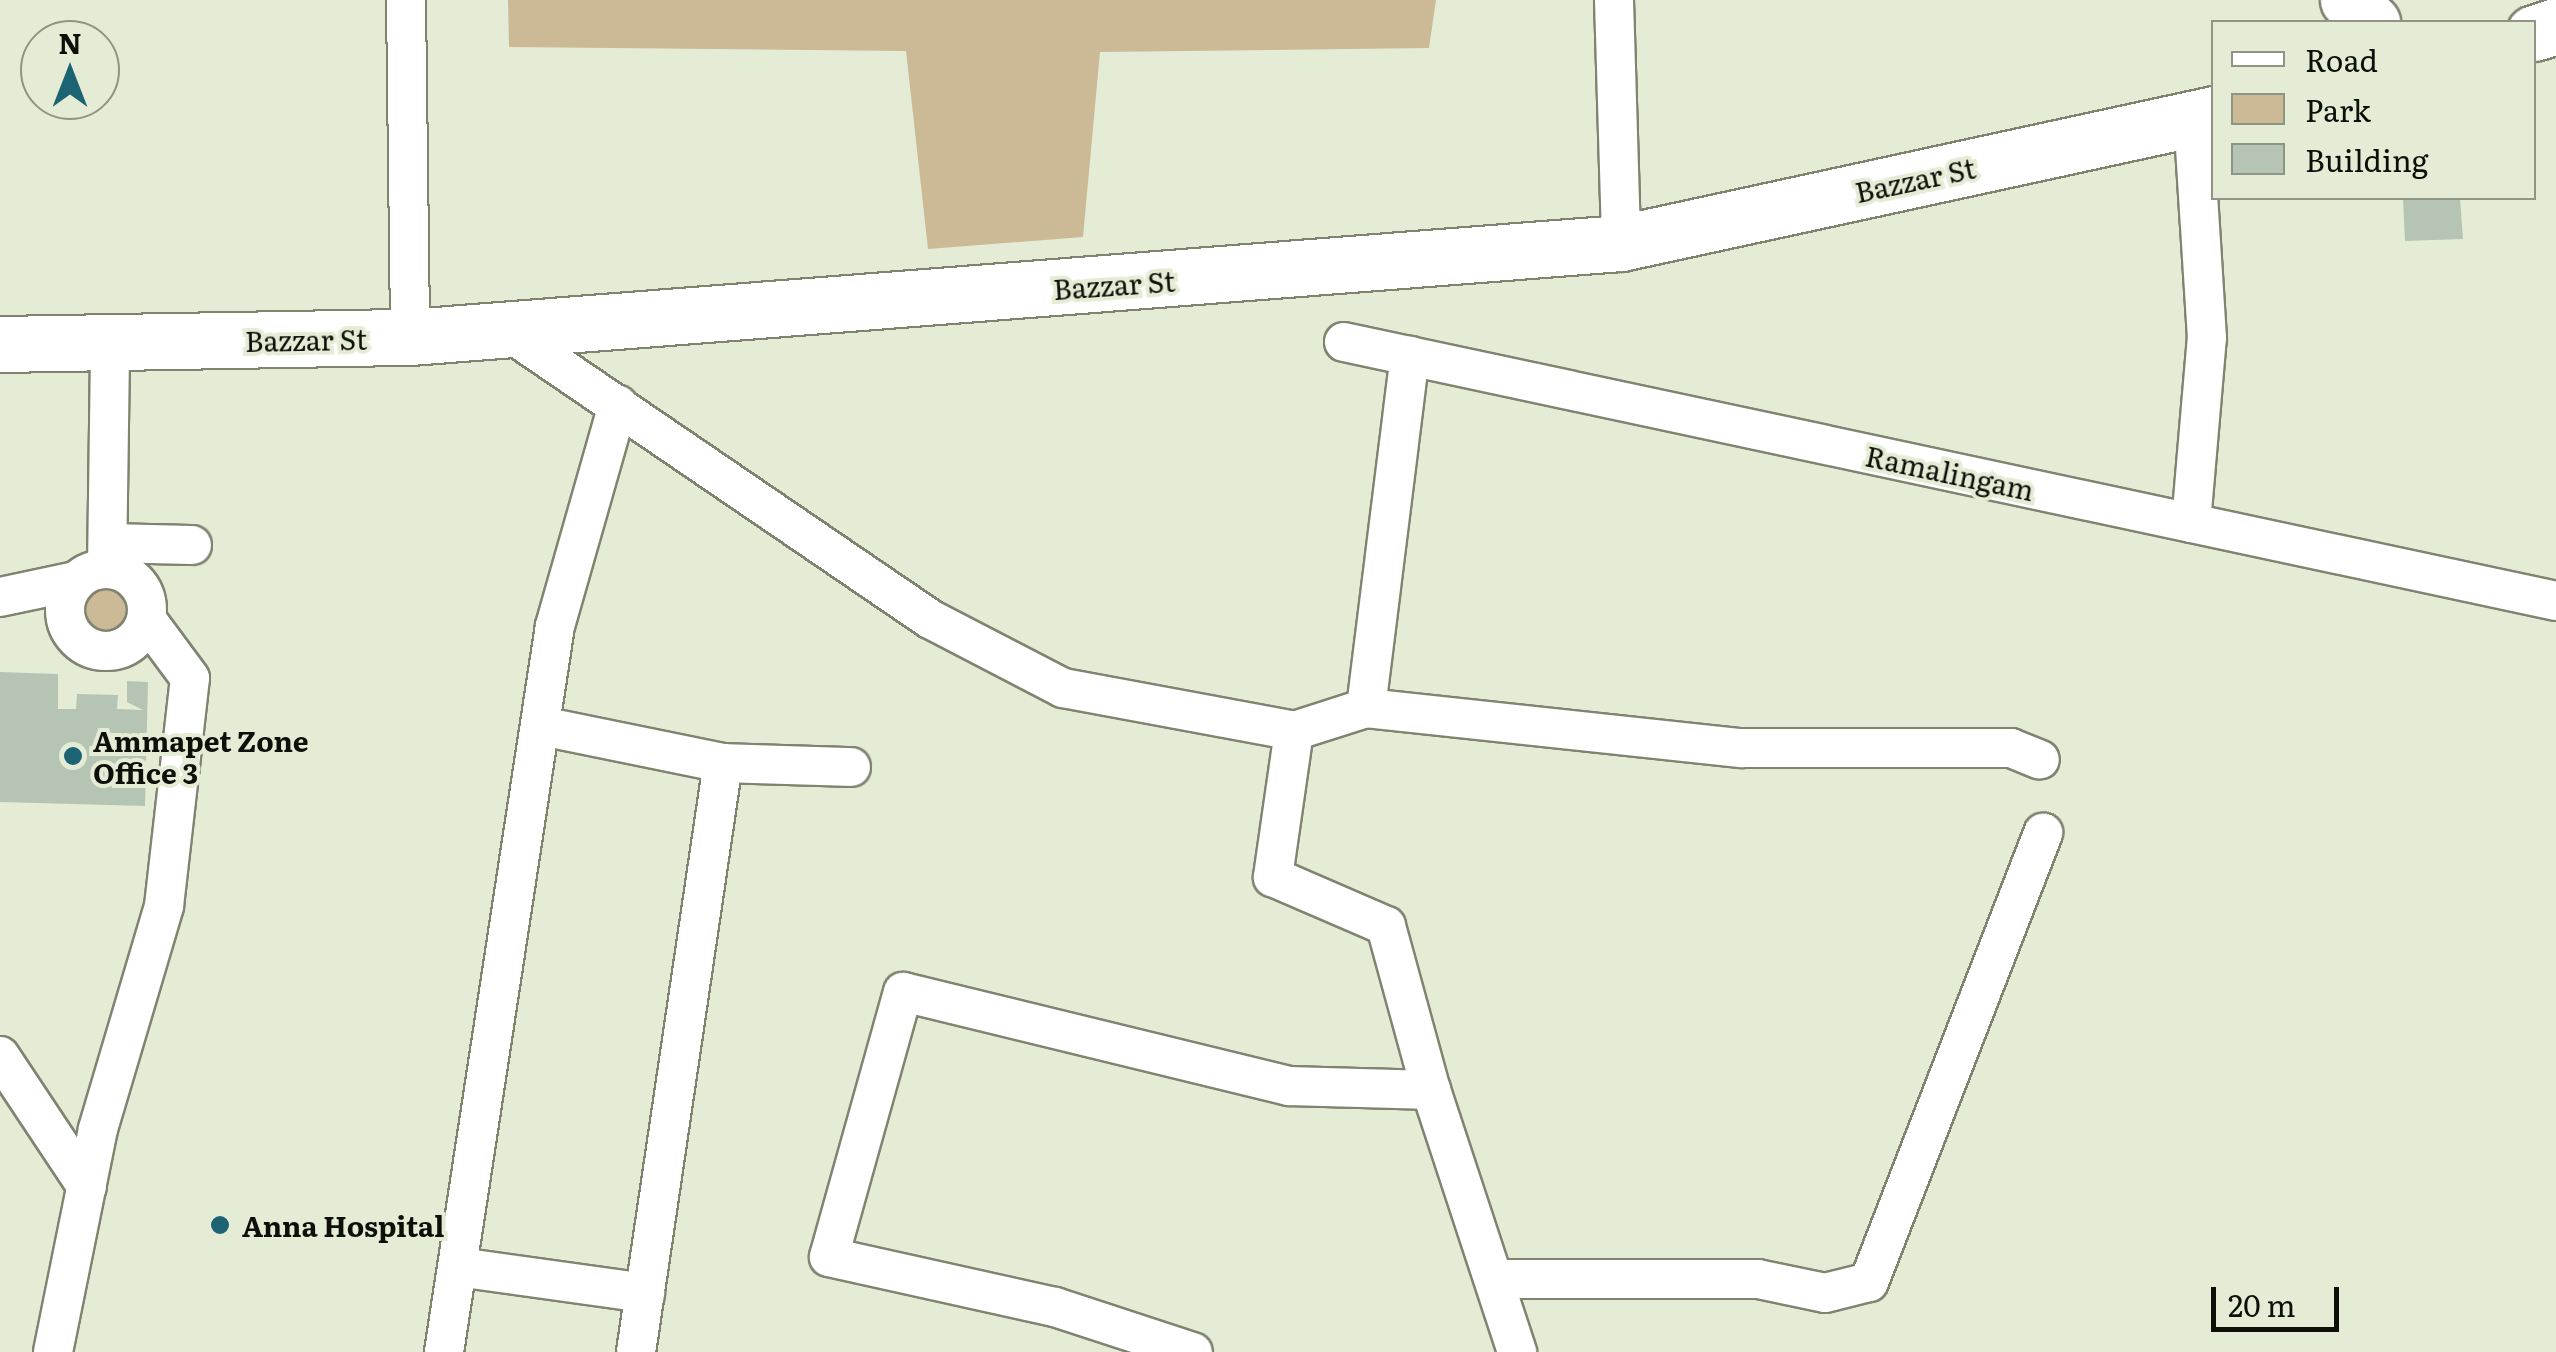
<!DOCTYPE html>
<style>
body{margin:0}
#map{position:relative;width:2556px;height:1352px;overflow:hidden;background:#e5ecd6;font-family:Literata,serif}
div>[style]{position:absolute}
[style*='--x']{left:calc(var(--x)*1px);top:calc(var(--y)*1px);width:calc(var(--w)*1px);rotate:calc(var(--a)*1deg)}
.green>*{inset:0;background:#ccb996}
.round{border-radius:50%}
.building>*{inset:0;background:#b6c5b3}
.roads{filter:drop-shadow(2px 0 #7f8471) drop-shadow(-2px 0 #7f8471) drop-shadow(0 2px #7f8471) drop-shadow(0 -2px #7f8471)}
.street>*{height:38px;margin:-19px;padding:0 19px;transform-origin:19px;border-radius:19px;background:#fff}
.street>.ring{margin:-19px;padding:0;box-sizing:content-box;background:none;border:38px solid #fff;border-radius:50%}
.secondary>*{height:55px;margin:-27.5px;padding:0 27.5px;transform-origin:27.5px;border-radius:27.5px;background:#fff}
.dots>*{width:28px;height:28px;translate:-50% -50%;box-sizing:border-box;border:5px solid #e5ecd6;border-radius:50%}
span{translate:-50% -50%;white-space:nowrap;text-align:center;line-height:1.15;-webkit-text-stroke:8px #e5ecd6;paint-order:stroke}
.street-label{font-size:28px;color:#0d0f08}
.poi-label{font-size:28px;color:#0d0f08;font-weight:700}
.left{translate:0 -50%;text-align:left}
.legend{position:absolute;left:2211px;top:20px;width:325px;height:180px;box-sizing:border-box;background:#e5ecd6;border:2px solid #8f9484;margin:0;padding:12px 18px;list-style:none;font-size:30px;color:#0d0f08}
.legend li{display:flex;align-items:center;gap:20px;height:50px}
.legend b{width:50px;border:2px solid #8f9484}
.north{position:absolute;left:20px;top:20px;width:100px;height:100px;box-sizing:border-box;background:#e5ecd6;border:2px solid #8f9484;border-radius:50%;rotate:0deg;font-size:28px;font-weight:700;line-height:40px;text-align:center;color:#0d0f08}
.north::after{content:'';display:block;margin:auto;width:35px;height:45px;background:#1c6373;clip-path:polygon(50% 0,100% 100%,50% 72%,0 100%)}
.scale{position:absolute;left:2211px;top:1287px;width:128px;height:45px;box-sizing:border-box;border:5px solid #0d0f08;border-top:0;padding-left:12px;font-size:30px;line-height:35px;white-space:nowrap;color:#0d0f08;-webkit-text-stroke:8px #e5ecd6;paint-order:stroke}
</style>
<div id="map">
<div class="green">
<div style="clip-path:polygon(508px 0,1436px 0,1429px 48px,1100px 52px,1083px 237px,928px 249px,906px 51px,509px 47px)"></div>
<div class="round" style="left:78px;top:583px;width:56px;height:56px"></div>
</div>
<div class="building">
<div style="clip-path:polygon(2403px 198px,2460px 198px,2463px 239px,2405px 241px)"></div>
<div style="clip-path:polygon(0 672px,58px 674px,58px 709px,76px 709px,77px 694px,118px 695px,117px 709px,143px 710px,127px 702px,127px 681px,148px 682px,145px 806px,0 802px)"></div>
</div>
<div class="roads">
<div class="street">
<div style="--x:406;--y:0;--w:337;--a:89.3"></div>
<div style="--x:1614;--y:0;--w:243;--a:88.3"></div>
<div style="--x:506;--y:330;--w:513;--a:34.28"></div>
<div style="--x:930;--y:619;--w:150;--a:27.4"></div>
<div style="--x:1063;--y:688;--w:235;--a:10.5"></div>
<div style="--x:1294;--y:731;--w:148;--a:98.2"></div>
<div style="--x:1273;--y:877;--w:123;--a:23.4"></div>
<div style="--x:1386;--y:926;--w:170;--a:74.7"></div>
<div style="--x:1431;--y:1090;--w:142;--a:-178.4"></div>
<div style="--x:1289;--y:1086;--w:397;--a:-166.3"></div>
<div style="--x:903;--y:992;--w:275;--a:105.6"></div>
<div style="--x:829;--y:1257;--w:231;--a:12.5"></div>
<div style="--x:1055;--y:1307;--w:145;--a:18.1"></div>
<div style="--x:1344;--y:342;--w:1239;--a:12.06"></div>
<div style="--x:2191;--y:523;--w:186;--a:-85.1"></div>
<div style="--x:2207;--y:338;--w:220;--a:-93.6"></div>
<div style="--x:108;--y:543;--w:84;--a:1.4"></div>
<div style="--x:107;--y:568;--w:226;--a:-89.2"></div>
<div class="ring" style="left:65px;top:569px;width:44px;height:44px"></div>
<div style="--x:0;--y:597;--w:78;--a:-11.9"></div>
<div style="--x:1366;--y:708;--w:355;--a:-82.9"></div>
<div style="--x:541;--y:726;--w:186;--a:11.5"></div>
<div style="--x:723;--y:763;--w:595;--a:98.4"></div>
<div style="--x:1294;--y:731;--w:76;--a:-17.7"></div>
<div style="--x:1366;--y:708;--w:379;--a:6.1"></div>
<div style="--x:1743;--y:748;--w:268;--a:0"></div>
<div style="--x:2011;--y:748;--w:31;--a:22"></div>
<div style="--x:723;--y:763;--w:128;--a:1.8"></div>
<div style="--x:0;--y:1056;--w:157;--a:56.4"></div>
<div style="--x:1431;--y:1090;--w:276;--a:71.8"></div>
<div style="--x:458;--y:1267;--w:189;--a:7.9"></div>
<div style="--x:1494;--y:1279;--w:264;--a:0"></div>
<div style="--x:1758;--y:1279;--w:68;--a:11.8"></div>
<div style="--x:1825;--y:1293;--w:45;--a:-14"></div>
<div style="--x:1869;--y:1282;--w:482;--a:-68.8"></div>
<div style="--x:53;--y:1352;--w:227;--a:-78.6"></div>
<div style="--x:98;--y:1129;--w:233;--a:-73.5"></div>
<div style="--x:164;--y:906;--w:229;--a:-83.5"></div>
<div style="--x:190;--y:678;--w:72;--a:-126.6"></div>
<div style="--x:444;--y:1352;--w:734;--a:-81.31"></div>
<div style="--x:555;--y:626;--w:230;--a:-74.1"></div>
</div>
<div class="secondary">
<div style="--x:2348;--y:0;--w:33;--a:43"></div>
<div style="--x:2534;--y:33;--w:23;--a:-18"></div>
<div style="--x:0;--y:344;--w:410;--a:-1"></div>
<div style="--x:410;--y:337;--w:1215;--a:-4.44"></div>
<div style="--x:1621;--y:243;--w:607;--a:-12.27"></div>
</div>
</div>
<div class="dots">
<div style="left:73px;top:756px;background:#1c6373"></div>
<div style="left:220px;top:1225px;background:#1c6373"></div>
</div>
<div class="street-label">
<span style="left:1915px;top:179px;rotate:-12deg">Bazzar St</span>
<span style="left:1114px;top:284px;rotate:-4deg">Bazzar St</span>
<span style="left:306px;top:339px;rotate:-1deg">Bazzar St</span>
<span style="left:1950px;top:472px;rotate:12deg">Ramalingam</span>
</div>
<div class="poi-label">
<span class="left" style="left:93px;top:756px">Ammapet Zone<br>Office 3</span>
<span class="left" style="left:242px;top:1225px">Anna Hospital</span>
</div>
<ul class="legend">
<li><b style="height:12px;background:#fff"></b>Road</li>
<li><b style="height:28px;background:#ccb996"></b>Park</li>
<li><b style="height:28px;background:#b6c5b3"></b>Building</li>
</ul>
<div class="north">N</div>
<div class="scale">20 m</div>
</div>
